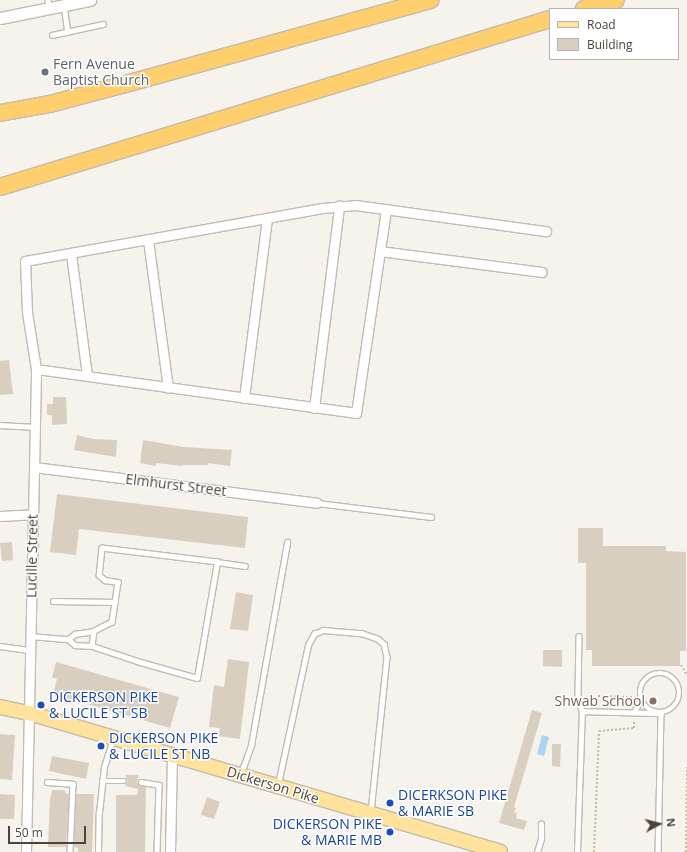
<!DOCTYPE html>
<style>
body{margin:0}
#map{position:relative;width:687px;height:852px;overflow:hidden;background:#f6f3ec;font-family:"Open Sans",sans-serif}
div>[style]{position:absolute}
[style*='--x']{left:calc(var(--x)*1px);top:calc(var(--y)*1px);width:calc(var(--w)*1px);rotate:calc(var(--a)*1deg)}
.water>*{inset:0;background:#a9d4f2}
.building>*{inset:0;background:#d8cfc1}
.path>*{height:2px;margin-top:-1px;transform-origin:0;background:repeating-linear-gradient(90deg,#c4b79f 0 2px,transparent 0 4px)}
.roads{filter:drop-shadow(1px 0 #c2bbae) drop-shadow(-1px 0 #c2bbae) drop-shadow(0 1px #c2bbae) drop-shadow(0 -1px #c2bbae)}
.service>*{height:4.5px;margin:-2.25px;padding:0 2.25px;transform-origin:2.25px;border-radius:2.25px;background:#fff}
.service>.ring{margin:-2.25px;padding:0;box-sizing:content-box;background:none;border:4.5px solid #fff;border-radius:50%}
.minor>*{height:9px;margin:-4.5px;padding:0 4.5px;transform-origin:4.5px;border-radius:4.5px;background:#fff}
.tertiary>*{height:11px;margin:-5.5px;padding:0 5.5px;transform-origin:5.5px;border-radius:5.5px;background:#fff}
.primary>*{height:14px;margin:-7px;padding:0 7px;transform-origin:7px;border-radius:7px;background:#ffe39c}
.motorway>*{height:16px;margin:-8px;padding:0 8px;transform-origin:8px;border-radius:8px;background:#ffcf6e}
.dots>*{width:11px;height:11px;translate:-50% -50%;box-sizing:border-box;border:2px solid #fff;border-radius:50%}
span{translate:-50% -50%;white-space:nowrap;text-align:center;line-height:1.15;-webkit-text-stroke:3px #fff;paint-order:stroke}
.worship-label{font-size:14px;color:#5b616d}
.left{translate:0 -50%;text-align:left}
.street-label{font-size:14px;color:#4b4439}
.transit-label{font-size:14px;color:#164399}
.right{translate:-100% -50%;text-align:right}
.education-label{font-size:14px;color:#785e54}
.legend{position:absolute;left:549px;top:8px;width:130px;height:52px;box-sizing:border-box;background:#fff;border:1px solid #b7b4b0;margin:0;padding:5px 7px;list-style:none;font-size:12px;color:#4b4439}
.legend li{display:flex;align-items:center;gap:8px;height:20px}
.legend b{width:20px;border:1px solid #b7b4b0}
.north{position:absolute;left:639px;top:804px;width:40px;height:40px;-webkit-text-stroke:3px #fff;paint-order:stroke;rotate:83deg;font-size:11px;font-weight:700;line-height:16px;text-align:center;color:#4b4439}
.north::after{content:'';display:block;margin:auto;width:14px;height:18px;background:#4b4439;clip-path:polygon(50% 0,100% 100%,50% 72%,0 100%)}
.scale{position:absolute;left:8px;top:826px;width:78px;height:18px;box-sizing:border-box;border:2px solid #4b4439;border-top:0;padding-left:5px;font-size:12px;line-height:14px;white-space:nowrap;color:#4b4439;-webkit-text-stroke:3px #fff;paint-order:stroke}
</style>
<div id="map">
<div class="water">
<div style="clip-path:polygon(542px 735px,549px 737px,544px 756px,537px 754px)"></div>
</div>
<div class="building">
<div style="clip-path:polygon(9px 360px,13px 394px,0 395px,0 361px)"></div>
<div style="clip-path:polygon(53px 397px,66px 397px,67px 424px,52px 425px,52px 415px,47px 415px,47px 404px,53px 404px)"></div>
<div style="clip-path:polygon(77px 435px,93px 439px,117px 440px,116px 457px,74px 450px)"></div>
<div style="clip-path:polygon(143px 440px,184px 447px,232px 450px,230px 466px,208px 463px,208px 465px,182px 465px,182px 466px,156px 463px,156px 466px,140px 463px)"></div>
<div style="clip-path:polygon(57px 494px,248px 517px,245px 548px,79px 529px,76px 555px,50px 552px)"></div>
<div style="clip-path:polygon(578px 528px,603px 528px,603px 546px,666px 546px,666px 551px,686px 552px,686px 651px,680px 651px,680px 666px,592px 666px,592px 650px,586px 650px,586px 563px,578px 563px)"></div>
<div style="clip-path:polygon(12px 542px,13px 560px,2px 561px,0 543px)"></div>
<div style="clip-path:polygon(236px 592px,253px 595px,248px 631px,230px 629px)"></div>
<div style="clip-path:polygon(543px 650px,562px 650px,562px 667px,543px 666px)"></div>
<div style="clip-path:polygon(228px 659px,249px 662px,240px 739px,218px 736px,220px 728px,209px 727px,214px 685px,224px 687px)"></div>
<div style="clip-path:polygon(56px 662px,179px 697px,170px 728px,53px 694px,57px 679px,52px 677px)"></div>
<div style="clip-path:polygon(532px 710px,542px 713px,514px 807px,516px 808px,514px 812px,517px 813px,516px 818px,527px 821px,524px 830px,499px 823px)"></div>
<div style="clip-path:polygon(0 734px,15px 735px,12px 780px,0 779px)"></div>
<div style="clip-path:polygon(552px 744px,561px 744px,560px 767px,552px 766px)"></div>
<div style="clip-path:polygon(52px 756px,89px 763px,86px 779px,49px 771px)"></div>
<div style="clip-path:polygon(125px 775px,139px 775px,137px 782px,139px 786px,146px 787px,145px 852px,116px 852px,116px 795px,137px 795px,138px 789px,125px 786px,128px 781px)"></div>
<div style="clip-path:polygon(52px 790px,65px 790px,65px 793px,69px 794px,66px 847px,48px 847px,50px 797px,51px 797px)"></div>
<div style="clip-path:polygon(0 794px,15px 795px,14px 819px,0 819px)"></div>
<div style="clip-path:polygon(76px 794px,94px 794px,92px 852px,78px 852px,78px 848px,74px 847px)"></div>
<div style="clip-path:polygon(207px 797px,220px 802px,214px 819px,201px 815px)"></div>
</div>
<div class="path">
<div style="--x:681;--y:665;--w:12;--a:59"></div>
<div style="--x:598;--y:696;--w:36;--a:2"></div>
<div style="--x:594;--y:852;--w:121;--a:-87.6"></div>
<div style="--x:599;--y:731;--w:35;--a:-5"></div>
<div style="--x:634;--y:728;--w:8;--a:-90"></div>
<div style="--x:686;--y:852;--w:85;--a:-89.3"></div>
</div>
<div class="roads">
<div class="service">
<div style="--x:48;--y:0;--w:8;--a:83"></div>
<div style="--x:64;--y:5;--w:27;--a:82"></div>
<div style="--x:52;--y:35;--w:52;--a:-12.2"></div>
<div style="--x:0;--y:425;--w:34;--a:3"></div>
<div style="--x:317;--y:503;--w:115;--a:7"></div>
<div style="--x:217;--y:562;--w:28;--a:8"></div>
<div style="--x:53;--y:601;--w:62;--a:0.9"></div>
<div style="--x:30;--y:636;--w:38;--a:5"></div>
<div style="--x:68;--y:639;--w:9;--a:-36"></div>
<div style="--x:75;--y:634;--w:19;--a:-9"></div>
<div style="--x:579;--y:636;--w:60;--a:91"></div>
<div style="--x:578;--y:696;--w:16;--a:75"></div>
<div style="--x:68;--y:639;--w:9;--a:41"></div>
<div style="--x:75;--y:645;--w:17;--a:3"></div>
<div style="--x:92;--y:646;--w:47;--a:18.4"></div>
<div style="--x:137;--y:661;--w:62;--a:15.8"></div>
<div style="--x:197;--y:678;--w:118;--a:-80.2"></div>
<div style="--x:217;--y:562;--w:116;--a:-173.1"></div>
<div style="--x:102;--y:548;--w:27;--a:96"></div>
<div style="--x:99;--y:575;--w:8;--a:40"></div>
<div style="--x:105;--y:580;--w:13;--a:9"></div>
<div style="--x:118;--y:582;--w:40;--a:98.5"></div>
<div style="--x:112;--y:622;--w:20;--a:153"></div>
<div style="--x:94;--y:631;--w:15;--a:98"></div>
<div style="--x:0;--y:646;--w:30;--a:8"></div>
<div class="ring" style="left:640px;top:673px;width:35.5px;height:35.5px"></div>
<div style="--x:634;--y:712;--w:15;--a:-62"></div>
<div style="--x:241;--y:773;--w:30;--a:-70"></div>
<div style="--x:251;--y:745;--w:206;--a:-79.9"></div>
<div style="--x:102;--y:781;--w:22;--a:0"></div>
<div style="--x:47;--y:782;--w:26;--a:4"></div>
<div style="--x:73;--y:784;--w:68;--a:92.5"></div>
<div style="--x:141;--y:782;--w:18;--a:9"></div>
<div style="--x:159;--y:785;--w:67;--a:91.7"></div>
<div style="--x:278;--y:784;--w:142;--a:-77.8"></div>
<div style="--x:308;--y:645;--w:13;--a:-61"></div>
<div style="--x:314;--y:634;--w:10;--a:-24"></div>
<div style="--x:323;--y:630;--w:38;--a:5"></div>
<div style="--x:361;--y:633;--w:18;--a:19"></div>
<div style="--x:378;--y:639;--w:8;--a:40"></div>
<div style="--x:384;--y:644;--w:13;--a:77"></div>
<div style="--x:387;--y:657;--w:157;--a:95.9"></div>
<div style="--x:98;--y:852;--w:39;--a:-89"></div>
<div style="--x:99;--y:813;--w:46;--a:-83.8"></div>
<div style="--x:104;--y:767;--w:29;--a:-72"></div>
<div style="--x:537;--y:852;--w:14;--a:-73"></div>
<div style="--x:541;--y:839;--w:15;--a:-90"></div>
<div style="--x:577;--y:852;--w:141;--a:-88"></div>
<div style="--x:582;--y:711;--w:79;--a:1.5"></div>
<div style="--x:661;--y:713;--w:139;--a:91.2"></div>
</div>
<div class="minor">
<div style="--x:148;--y:240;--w:149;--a:82.3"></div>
<div style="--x:380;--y:251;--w:163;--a:7.4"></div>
<div style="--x:71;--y:254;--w:122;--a:82.5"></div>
<div style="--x:36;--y:369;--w:323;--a:7.8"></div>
<div style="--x:356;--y:413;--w:206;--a:-81.6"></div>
<div style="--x:244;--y:398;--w:181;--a:-82.7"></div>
<div style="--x:314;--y:408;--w:204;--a:-82.9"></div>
<div style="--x:34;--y:467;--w:285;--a:7.2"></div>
<div style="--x:0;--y:516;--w:33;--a:-3"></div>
<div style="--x:26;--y:852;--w:483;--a:-88.8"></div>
<div style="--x:36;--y:369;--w:58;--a:-99"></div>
<div style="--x:27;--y:312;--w:51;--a:-92.2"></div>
<div style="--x:25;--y:261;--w:302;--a:-10.1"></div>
<div style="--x:322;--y:208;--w:33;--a:-5"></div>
<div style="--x:355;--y:205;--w:193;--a:7.8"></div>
<div style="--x:170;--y:852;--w:97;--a:-88.8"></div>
</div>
<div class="tertiary">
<div style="--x:0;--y:18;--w:92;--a:-11.3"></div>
</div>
<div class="primary">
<div style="--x:0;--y:707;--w:30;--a:12"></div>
<div style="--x:29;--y:713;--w:491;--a:16.4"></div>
</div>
<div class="motorway">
<div style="--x:584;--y:9;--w:33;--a:-16"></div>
<div style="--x:0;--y:113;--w:51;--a:-10.2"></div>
<div style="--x:50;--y:104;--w:74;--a:-14.8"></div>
<div style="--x:122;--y:85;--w:320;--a:-15.4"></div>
<div style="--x:0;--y:187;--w:575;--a:-16.99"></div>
</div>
</div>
<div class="dots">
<div style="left:45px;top:72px;background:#6b7280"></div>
<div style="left:653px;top:701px;background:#8d6e63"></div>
<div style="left:41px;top:705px;background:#1a4fb4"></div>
<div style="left:101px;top:746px;background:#1a4fb4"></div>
<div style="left:390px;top:803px;background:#1a4fb4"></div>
<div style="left:390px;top:832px;background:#1a4fb4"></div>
</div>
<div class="worship-label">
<span class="left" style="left:53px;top:72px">Fern Avenue<br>Baptist Church</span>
</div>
<div class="street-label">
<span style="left:176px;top:485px;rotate:7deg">Elmhurst Street</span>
<span style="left:32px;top:556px;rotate:-89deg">Lucille Street</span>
<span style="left:273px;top:785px;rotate:17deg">Dickerson Pike</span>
</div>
<div class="transit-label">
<span class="left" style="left:49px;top:705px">DICKERSON PIKE<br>&amp; LUCILE ST SB</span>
<span class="left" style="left:109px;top:746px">DICKERSON PIKE<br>&amp; LUCILE ST NB</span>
<span class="left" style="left:398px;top:803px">DICERKSON PIKE<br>&amp; MARIE SB</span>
<span class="right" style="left:382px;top:832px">DICKERSON PIKE<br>&amp; MARIE MB</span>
</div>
<div class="education-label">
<span class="right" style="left:645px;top:701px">Shwab School</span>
</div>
<ul class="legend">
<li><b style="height:5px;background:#ffe39c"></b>Road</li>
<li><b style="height:11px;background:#d8cfc1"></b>Building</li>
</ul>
<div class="north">N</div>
<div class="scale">50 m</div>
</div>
